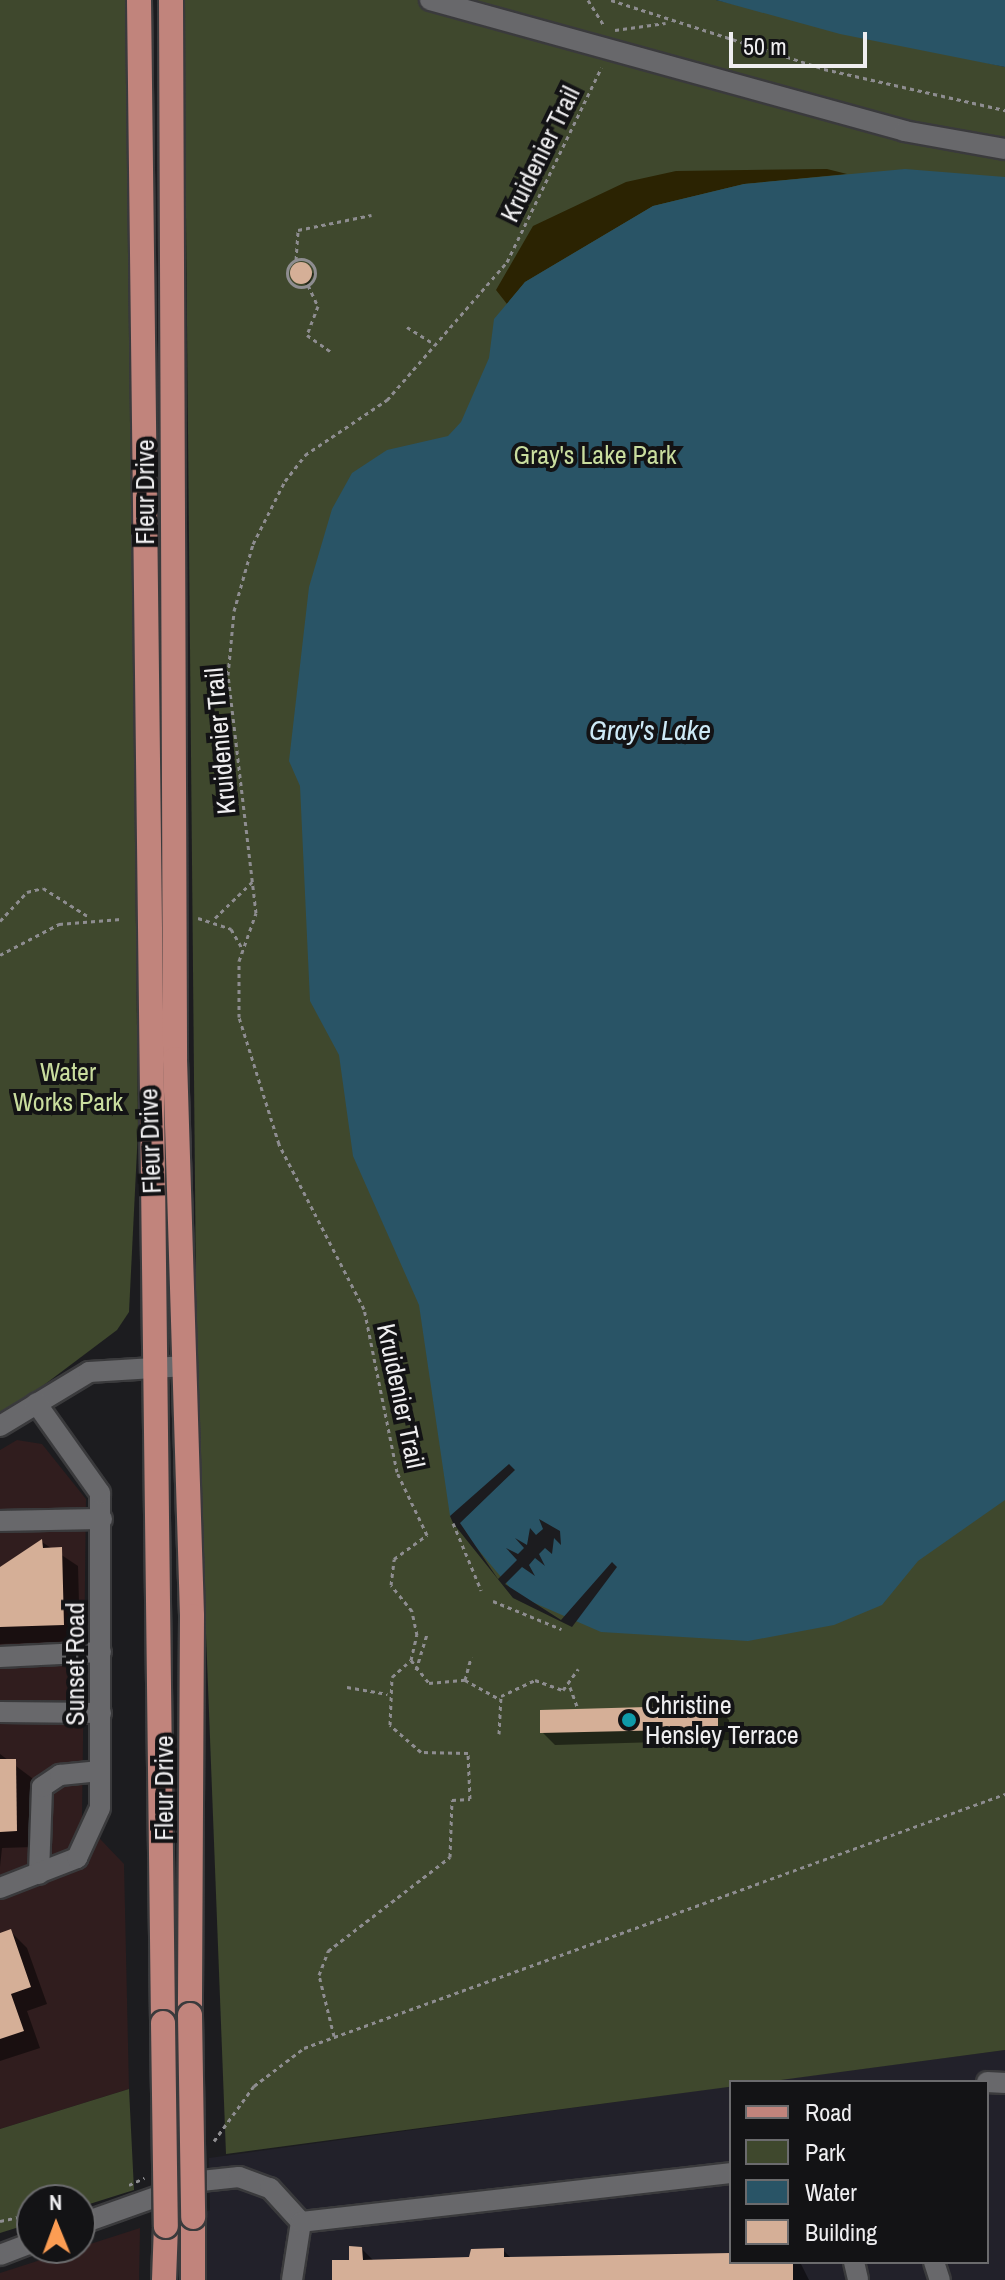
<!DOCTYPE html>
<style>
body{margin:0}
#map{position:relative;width:1005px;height:2280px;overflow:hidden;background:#1c1c1f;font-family:"Archivo Narrow",sans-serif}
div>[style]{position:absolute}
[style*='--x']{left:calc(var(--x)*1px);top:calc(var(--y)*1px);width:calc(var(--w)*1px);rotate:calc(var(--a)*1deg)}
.built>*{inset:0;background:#22212a}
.industrial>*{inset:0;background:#301d1e}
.green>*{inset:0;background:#3f482d}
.sand>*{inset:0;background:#2b2302}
.water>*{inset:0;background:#295466}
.pier>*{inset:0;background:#1c1c1f}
.shadow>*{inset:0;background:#0007}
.building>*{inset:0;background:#d5af97}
.round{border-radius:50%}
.path>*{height:3px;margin-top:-1.5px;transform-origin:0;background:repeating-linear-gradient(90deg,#8e8d90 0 4px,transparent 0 8px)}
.path>.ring{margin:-1.5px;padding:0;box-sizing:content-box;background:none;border:3px solid #8e8d90;border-radius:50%}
.roads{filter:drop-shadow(2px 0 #3a3a3c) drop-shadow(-2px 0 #3a3a3c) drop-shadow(0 2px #3a3a3c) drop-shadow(0 -2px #3a3a3c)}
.minor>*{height:20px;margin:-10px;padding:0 10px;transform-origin:10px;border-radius:10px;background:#68686b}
.major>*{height:24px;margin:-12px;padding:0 12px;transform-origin:12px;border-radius:12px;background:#c1847c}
.bridges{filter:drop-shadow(2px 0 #3a3a3c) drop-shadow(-2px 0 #3a3a3c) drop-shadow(0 2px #3a3a3c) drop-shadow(0 -2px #3a3a3c)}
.major-bridge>*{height:24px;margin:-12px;padding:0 12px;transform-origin:12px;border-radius:12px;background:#c1847c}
.dots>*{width:22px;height:22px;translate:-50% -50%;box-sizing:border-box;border:4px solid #131315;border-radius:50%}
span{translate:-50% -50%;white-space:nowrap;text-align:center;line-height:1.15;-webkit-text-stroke:8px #131315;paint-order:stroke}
.street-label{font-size:26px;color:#efeef0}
.park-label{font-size:26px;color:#c9dd9e}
.poi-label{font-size:26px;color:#efeef0}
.left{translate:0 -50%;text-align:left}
.water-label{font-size:28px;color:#cde9f6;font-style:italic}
.legend{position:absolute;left:729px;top:2080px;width:260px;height:184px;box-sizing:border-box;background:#131315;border:2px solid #6b6b6d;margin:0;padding:10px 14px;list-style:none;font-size:24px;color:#efeef0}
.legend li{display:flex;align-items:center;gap:16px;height:40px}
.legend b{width:40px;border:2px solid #6b6b6d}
.north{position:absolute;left:16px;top:2184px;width:80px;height:80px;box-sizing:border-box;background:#131315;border:2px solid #6b6b6d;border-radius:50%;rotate:359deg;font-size:22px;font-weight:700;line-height:32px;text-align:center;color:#efeef0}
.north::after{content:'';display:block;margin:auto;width:28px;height:36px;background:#fc9d53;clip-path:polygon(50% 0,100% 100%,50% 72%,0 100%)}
.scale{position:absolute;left:729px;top:32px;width:138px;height:36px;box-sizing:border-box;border:4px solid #efeef0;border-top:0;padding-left:10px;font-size:24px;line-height:28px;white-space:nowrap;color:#efeef0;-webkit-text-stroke:6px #131315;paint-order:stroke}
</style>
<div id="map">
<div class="built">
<div style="clip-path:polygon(1005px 2050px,1005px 2280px,193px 2280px,193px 2217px,210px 2210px,209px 2158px,731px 2086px,731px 2262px,987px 2262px,987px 2082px,762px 2082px)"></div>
</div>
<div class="industrial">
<div style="clip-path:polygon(17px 1440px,42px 1444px,86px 1499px,82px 1820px,124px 1864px,129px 2089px,0 2129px,0 1450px)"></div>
<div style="clip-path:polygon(140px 2228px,139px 2280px,0 2280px,0 2273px)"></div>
</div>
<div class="green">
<div style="clip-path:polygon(0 0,127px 0,138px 1130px,129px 1312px,117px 1330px,0 1418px)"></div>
<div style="clip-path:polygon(184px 0,716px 0,1005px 67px,1005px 2050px,226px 2154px,197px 1400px)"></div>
<div style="clip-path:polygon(129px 2089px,134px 2190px,80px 2207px,80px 2200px,32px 2200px,32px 2223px,0 2233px,0 2129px)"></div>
</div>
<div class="sand">
<div style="clip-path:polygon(827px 169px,847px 174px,744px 184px,653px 206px,525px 282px,507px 304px,496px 290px,533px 226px,626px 182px,676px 171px)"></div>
</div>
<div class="water">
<div style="clip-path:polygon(716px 0,1005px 0,1005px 67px,840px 34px)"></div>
<div style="clip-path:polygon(905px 169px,1005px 177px,1005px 1500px,918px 1561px,882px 1605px,834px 1625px,748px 1641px,601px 1632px,516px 1595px,450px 1516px,419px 1305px,353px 1156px,339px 1055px,310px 1001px,300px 786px,289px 761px,309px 587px,332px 509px,352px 473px,387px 450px,448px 436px,461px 422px,489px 358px,494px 319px,525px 282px,653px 206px,744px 184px)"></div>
</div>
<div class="pier">
<div style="clip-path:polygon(509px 1464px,515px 1470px,460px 1523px,498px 1579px,517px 1560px,506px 1548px,518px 1554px,524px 1548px,515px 1538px,527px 1545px,530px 1528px,536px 1535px,543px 1529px,539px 1519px,560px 1531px,561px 1545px,554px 1538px,552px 1554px,545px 1548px,539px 1554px,545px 1566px,535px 1558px,529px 1565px,535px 1576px,522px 1567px,505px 1584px,561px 1620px,612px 1562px,617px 1567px,572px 1627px,513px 1598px,453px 1523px,450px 1516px)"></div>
</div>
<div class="shadow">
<div style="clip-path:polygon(298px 265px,314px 274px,308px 286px,292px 277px)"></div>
<div style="clip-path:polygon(42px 1542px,78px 1566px,80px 1641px,0 1644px,0 1572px)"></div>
<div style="clip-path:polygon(717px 1707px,729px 1720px,730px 1740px,555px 1745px,542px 1732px)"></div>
<div style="clip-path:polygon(0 1754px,32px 1778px,33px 1847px,2px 1848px,0 1867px)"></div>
<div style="clip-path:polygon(10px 1931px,27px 1948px,47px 2004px,27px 2011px,40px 2048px,0 2061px,0 1935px)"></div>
<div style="clip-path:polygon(362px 2249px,374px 2261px,471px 2259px,503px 2250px,512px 2259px,731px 2255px,731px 2262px,800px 2262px,809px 2280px,334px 2280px)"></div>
</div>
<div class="building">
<div class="round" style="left:290px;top:262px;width:22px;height:22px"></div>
<div style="clip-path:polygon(42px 1539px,43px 1548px,62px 1547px,64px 1625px,0 1627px,0 1567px)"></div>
<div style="clip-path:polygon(718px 1705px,718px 1729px,540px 1733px,540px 1710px)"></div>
<div style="clip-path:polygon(0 1759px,16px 1759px,17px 1831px,0 1832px)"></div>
<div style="clip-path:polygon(11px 1929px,31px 1987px,11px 1994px,24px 2031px,0 2039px,0 1933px)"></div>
<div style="clip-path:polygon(349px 2246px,362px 2247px,363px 2260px,469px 2257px,471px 2249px,504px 2248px,504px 2257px,731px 2253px,731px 2262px,793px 2262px,793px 2280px,332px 2280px,332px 2260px,349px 2260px)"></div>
</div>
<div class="path">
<div style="--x:588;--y:0;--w:31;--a:58"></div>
<div style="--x:611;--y:0;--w:224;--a:17.9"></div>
<div style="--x:824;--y:69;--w:186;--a:12.8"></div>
<div style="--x:615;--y:30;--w:51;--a:-7.8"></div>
<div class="ring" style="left:287px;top:259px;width:25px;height:25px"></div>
<div style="--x:296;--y:260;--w:30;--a:-86"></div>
<div style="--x:298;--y:230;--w:75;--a:-11.6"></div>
<div style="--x:308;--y:285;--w:23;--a:65"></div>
<div style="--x:318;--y:306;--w:31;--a:111"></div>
<div style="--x:307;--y:335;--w:29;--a:35"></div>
<div style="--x:407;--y:327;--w:34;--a:32"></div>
<div style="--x:198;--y:918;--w:35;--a:18"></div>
<div style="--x:231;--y:929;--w:22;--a:60"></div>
<div style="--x:215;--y:918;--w:52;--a:-44.2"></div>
<div style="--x:0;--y:921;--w:40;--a:-47"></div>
<div style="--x:27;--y:892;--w:16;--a:-14"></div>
<div style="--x:43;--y:888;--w:54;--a:32.2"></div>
<div style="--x:0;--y:955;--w:67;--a:-27.7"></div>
<div style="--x:59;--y:924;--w:62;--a:-4.6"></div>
<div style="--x:453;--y:1523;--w:73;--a:67.3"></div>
<div style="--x:493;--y:1601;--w:74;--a:22.4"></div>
<div style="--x:411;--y:1660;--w:29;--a:52"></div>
<div style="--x:429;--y:1683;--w:36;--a:-5"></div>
<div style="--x:465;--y:1680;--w:39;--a:29"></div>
<div style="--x:416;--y:1670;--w:39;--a:-73"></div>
<div style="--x:465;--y:1680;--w:24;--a:-75"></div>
<div style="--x:347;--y:1687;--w:41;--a:9.9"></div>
<div style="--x:570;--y:1687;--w:23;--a:70"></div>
<div style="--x:499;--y:1734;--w:38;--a:-87"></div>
<div style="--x:501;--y:1696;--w:38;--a:-25"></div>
<div style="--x:535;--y:1680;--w:30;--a:20"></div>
<div style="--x:563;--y:1690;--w:26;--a:-54"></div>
<div style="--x:334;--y:2036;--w:63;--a:-103.8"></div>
<div style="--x:319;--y:1975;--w:26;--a:-69"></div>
<div style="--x:328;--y:1951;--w:154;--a:-37.6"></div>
<div style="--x:450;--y:1857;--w:57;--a:-88"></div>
<div style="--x:452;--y:1800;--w:18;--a:-3"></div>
<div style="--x:470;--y:1799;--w:46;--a:-92.5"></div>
<div style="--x:468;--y:1753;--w:47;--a:-178.8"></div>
<div style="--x:421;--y:1752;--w:41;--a:-138.9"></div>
<div style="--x:390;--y:1725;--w:48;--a:-87.6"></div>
<div style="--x:392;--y:1677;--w:25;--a:-42"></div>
<div style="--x:411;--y:1660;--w:26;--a:-77"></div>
<div style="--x:417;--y:1635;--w:25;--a:-102"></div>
<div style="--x:412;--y:1611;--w:33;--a:-129"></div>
<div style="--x:391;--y:1585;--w:26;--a:-83"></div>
<div style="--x:394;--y:1559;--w:41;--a:-36"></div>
<div style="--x:427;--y:1535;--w:70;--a:-115.5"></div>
<div style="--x:397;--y:1472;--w:166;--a:-101.4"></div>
<div style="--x:364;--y:1309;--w:186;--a:-117.3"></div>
<div style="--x:279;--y:1144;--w:133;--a:-107.5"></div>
<div style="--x:239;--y:1017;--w:56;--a:-90"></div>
<div style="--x:239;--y:961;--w:51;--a:-70.5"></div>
<div style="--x:256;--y:913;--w:240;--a:-96.7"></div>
<div style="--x:228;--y:675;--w:64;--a:-84.6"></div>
<div style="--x:234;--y:611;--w:70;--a:-74.2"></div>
<div style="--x:253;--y:544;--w:71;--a:-63.1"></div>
<div style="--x:285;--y:481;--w:33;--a:-52"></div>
<div style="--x:305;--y:455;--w:99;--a:-33.9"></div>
<div style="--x:387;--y:400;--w:183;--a:-49"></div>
<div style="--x:507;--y:262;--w:216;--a:-64.1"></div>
<div style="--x:214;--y:2141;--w:68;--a:-54"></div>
<div style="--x:254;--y:2086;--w:63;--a:-37.2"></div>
<div style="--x:304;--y:2048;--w:746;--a:-19.92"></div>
<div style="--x:129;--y:2185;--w:17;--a:-25"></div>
<div style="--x:0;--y:2221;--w:33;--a:-12"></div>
</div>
<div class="roads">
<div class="minor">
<div style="--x:430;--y:0;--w:492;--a:15.4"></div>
<div style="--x:904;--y:131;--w:103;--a:10.1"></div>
<div style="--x:0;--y:1426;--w:104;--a:-31.2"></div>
<div style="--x:89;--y:1372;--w:97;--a:-3.5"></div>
<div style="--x:0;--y:1521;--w:102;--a:-1.1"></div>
<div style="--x:0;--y:1657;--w:101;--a:-2.8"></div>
<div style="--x:0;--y:1712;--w:101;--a:0.6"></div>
<div style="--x:39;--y:1874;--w:87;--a:-88"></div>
<div style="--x:42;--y:1787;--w:22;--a:-34"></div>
<div style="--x:60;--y:1775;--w:40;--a:-5.7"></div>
<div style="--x:0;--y:1888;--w:83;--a:-21.3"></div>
<div style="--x:77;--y:1858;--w:55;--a:-65.3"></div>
<div style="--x:100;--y:1808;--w:315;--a:-90"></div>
<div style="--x:100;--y:1493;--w:110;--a:-125.4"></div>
<div style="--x:987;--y:2082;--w:18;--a:3"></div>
<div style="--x:80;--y:2224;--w:128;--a:-19.6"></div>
<div style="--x:201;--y:2181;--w:38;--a:-6"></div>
<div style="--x:239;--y:2177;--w:33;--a:20"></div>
<div style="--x:270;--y:2188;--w:46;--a:47.6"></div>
<div style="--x:0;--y:2255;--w:34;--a:-21"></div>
<div style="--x:854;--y:2262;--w:18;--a:77"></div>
<div style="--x:934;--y:2262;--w:19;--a:72"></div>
<div style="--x:292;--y:2280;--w:59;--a:-81.2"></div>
<div style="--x:301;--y:2222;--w:433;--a:-6.5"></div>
</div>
<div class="major">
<div style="--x:139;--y:0;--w:2023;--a:89.32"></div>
<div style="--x:171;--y:0;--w:1059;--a:89.78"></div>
<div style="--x:175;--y:1059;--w:557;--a:88.25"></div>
<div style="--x:192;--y:1616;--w:399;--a:90.3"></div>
<div style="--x:164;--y:2280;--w:54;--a:-87.9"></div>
<div style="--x:193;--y:2280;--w:63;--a:-90"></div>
</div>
</div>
<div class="bridges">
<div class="major-bridge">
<div style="--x:190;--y:2015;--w:202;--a:89.1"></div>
<div style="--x:163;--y:2023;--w:203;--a:89.2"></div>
</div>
</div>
<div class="dots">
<div style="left:629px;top:1720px;background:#0f9aa8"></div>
</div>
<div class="street-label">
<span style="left:540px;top:154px;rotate:-64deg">Kruidenier Trail</span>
<span style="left:145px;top:492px;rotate:-90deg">Fleur Drive</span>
<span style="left:220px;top:741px;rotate:-95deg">Kruidenier Trail</span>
<span style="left:150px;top:1141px;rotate:-92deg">Fleur Drive</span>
<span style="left:401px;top:1396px;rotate:78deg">Kruidenier Trail</span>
<span style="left:75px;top:1664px;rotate:-90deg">Sunset Road</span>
<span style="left:164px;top:1788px;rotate:-90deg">Fleur Drive</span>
</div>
<div class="park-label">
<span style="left:595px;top:455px">Gray's Lake Park</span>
<span style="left:68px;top:1087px">Water<br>Works Park</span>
</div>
<div class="poi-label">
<span class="left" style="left:645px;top:1720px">Christine<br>Hensley Terrace</span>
</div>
<div class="water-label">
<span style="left:650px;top:730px">Gray's Lake</span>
</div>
<ul class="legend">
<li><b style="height:10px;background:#c1847c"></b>Road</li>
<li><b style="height:22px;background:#3f482d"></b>Park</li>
<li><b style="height:22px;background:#295466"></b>Water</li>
<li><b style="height:22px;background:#d5af97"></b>Building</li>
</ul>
<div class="north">N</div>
<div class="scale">50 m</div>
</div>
